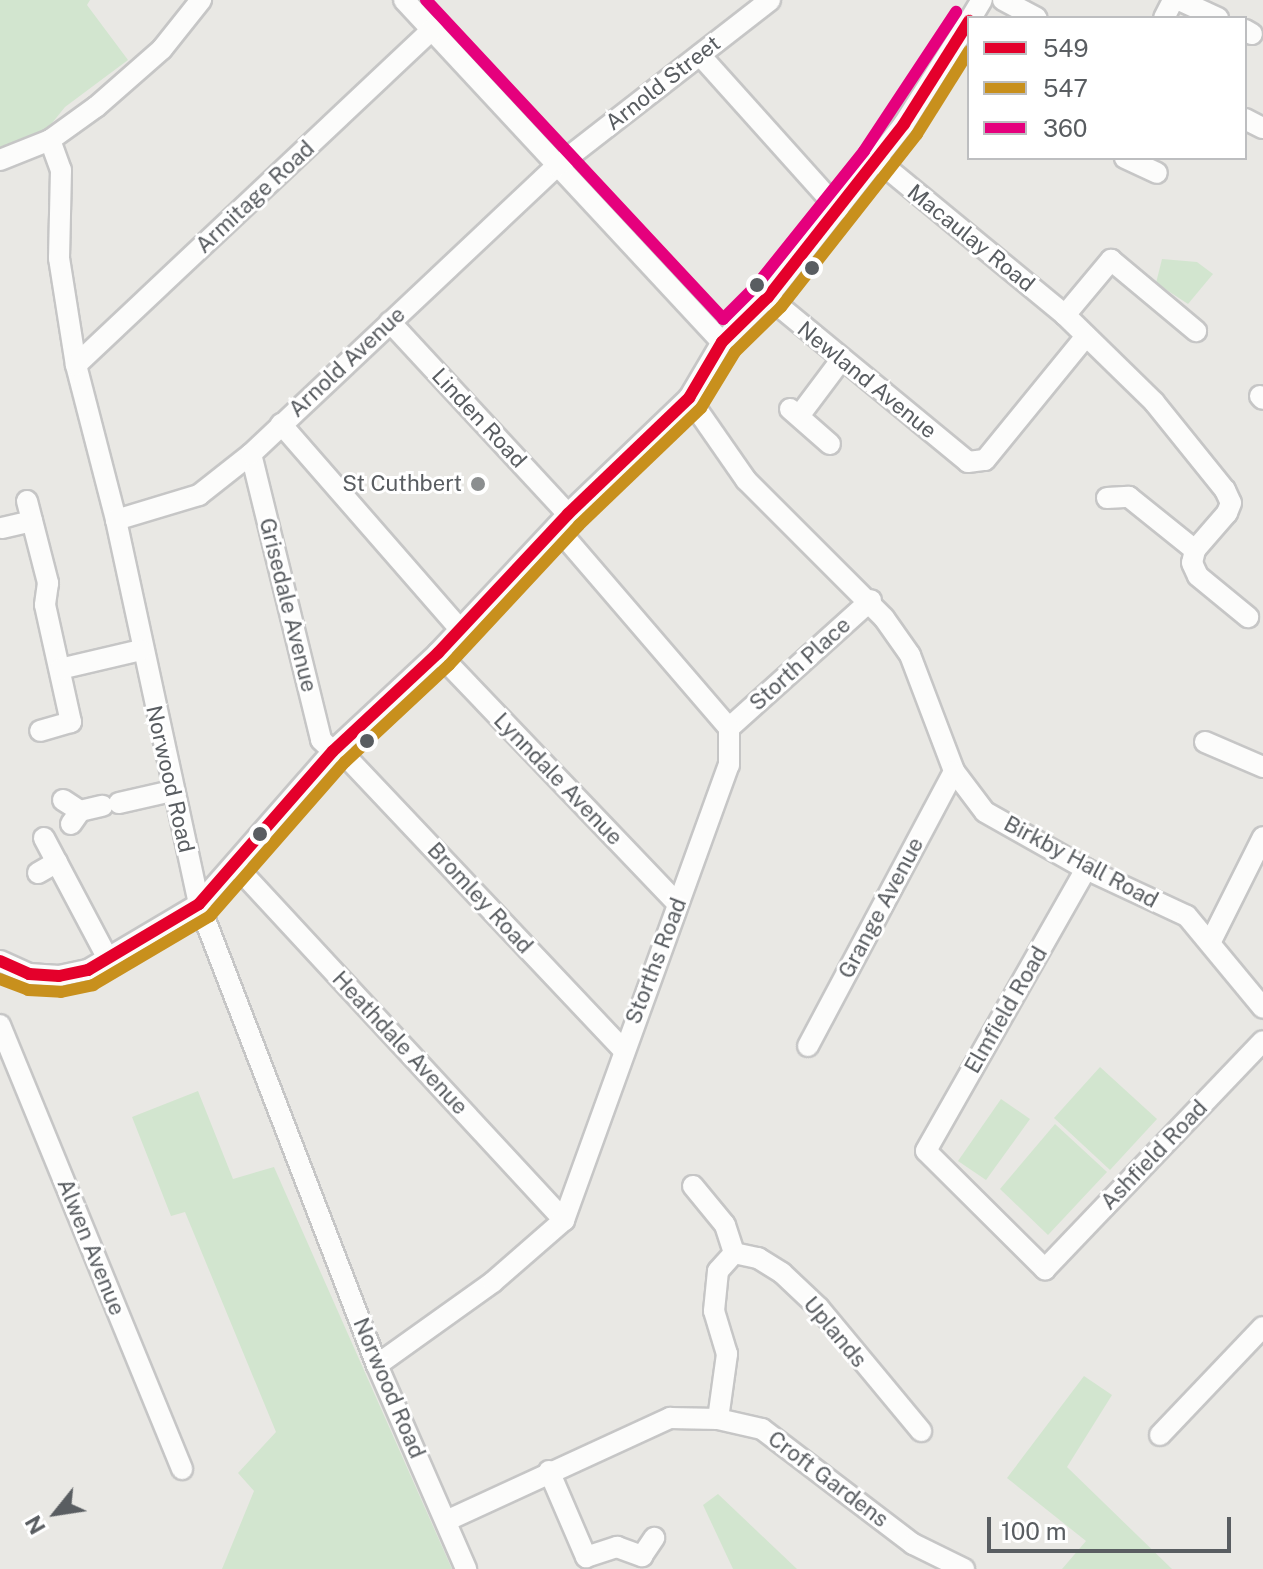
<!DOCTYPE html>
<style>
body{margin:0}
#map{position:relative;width:1263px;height:1569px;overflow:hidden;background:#e9e8e4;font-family:"Public Sans",sans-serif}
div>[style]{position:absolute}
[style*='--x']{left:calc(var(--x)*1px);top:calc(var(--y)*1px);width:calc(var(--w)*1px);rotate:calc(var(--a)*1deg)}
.green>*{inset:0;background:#d2e5cf}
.roads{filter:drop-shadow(2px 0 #c6c6c6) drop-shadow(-2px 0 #c6c6c6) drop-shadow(0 2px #c6c6c6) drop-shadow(0 -2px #c6c6c6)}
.minor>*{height:20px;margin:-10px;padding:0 10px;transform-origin:10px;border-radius:10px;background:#fcfcfb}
.bus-1>*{height:12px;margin:-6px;padding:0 6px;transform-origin:6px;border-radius:6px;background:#e4002b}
.bus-2>*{height:12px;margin:-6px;padding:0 6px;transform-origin:6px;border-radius:6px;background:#c8901d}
.bus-3>*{height:12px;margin:-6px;padding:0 6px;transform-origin:6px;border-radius:6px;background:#e5007d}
.dots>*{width:22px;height:22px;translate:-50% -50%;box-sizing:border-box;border:4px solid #fff;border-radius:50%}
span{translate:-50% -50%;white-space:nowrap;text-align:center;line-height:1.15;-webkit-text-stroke:6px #fff;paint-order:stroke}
.street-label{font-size:22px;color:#595d61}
.poi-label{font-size:22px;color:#595d61}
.right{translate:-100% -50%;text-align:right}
.legend{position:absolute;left:967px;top:16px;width:280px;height:144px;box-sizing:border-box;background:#fff;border:2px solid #bdbec0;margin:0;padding:10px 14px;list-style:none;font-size:24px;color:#595d61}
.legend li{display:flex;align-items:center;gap:16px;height:40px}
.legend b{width:40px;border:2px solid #bdbec0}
.north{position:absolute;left:16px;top:1473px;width:80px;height:80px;-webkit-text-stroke:6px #fff;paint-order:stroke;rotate:240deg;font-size:22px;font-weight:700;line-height:32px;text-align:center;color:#595d61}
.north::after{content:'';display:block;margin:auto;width:28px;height:36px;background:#595d61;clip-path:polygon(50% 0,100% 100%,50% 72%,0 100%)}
.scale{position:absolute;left:987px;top:1517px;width:244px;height:36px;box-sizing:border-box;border:4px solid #595d61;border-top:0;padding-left:10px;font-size:24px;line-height:28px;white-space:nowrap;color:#595d61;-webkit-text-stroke:6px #fff;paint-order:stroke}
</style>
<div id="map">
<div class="green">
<div style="clip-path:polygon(0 0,90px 0,87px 5px,128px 60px,65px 107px,40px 138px,0 153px)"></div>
<div style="clip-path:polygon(1162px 259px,1197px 262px,1213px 274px,1188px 304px,1156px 283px)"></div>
<div style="clip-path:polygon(1100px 1067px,1157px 1119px,1110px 1170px,1054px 1118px)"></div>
<div style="clip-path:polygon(198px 1091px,233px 1179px,274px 1167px,452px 1569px,222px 1569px,254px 1491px,238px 1473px,276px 1432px,185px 1212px,171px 1216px,132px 1117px)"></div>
<div style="clip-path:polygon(1001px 1099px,1030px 1119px,986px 1180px,958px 1161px)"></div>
<div style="clip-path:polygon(1055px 1124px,1107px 1172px,1048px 1235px,1000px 1189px)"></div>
<div style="clip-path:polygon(1084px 1376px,1112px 1395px,1067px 1467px,1172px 1569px,1062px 1569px,1086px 1541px,1007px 1478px)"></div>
<div style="clip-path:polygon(718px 1494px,797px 1569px,733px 1569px,703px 1505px)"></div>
</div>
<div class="roads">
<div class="minor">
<div style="--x:404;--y:0;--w:467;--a:47.1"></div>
<div style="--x:1003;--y:0;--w:38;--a:28"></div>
<div style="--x:1179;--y:0;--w:43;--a:24.8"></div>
<div style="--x:971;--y:18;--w:21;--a:-59"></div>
<div style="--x:1164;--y:18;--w:20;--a:-63"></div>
<div style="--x:1245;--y:30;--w:8;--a:30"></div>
<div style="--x:700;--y:55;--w:207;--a:48.1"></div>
<div style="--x:1245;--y:119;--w:20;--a:27"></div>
<div style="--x:50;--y:140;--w:32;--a:70"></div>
<div style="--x:61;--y:170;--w:88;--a:91.3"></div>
<div style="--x:59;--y:258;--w:108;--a:81"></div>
<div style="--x:76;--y:365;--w:160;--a:75.5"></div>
<div style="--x:116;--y:520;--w:393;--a:77.8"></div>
<div style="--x:199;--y:904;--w:494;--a:68.9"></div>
<div style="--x:377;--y:1365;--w:223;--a:66.4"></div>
<div style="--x:1125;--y:158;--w:35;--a:25"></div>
<div style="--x:0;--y:160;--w:54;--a:-21.8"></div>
<div style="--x:50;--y:140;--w:57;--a:-35.7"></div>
<div style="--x:96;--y:107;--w:88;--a:-41.3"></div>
<div style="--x:162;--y:49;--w:63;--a:-51.5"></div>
<div style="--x:877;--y:160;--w:244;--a:39.5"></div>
<div style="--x:1065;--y:315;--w:124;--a:44.3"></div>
<div style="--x:1154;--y:402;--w:113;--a:51.1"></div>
<div style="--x:1225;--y:490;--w:14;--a:65"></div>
<div style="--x:1231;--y:503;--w:11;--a:112"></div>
<div style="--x:1227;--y:513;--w:49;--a:130.9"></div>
<div style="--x:1195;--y:550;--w:13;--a:103"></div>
<div style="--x:1192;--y:563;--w:14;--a:65"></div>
<div style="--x:1198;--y:576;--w:65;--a:39.4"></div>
<div style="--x:768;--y:297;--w:259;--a:39.5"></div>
<div style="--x:968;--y:462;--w:17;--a:-7"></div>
<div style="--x:985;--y:460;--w:160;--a:-50.8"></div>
<div style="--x:1065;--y:315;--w:72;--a:-50.1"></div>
<div style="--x:1111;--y:260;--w:111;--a:39.9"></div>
<div style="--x:390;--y:322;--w:262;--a:47.2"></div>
<div style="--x:76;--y:365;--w:491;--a:-43.3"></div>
<div style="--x:1260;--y:396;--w:4;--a:45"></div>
<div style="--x:689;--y:398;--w:100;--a:55.2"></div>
<div style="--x:746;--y:480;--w:195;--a:45"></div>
<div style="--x:884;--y:618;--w:45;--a:54.9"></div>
<div style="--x:910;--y:655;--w:124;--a:69.2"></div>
<div style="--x:954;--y:771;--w:51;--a:52.9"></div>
<div style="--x:985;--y:812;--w:116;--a:29.4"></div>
<div style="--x:1086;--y:869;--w:111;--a:25"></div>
<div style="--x:1187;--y:916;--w:119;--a:50.4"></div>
<div style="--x:790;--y:409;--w:53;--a:41.2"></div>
<div style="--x:799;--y:416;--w:70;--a:-53.1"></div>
<div style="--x:281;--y:424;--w:272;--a:48.9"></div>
<div style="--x:251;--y:454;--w:294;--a:76.2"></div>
<div style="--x:321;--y:740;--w:16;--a:43"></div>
<div style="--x:1107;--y:498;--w:22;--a:-3"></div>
<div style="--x:1129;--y:497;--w:85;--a:38.8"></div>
<div style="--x:27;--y:501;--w:85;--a:75.6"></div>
<div style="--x:48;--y:583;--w:22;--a:98"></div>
<div style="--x:45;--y:605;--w:120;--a:77.5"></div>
<div style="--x:71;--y:722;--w:32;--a:164"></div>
<div style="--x:116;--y:520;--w:87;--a:-16.8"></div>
<div style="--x:199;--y:495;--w:66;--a:-38.3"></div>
<div style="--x:251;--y:454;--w:420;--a:-43.3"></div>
<div style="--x:557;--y:166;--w:270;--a:-37.9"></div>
<div style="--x:2;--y:528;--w:31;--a:-13"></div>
<div style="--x:438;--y:653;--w:347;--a:46.3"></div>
<div style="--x:60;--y:669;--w:83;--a:-13.2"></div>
<div style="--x:729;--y:728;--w:191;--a:-42"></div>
<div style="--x:1205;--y:742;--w:63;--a:23.3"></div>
<div style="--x:337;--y:747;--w:416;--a:46.6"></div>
<div style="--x:63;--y:800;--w:20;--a:33"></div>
<div style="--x:119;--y:803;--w:54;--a:-12.8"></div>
<div style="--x:71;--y:824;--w:16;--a:-55"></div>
<div style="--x:80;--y:811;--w:23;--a:-13"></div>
<div style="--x:44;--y:838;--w:139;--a:62.1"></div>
<div style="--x:236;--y:866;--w:483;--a:47.2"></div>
<div style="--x:1086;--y:869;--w:324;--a:119.6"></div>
<div style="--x:926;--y:1151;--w:168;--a:44.8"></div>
<div style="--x:1045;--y:1269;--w:315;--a:-46.3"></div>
<div style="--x:38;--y:873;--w:22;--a:-30"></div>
<div style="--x:1211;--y:941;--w:116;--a:-63.4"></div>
<div style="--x:0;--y:961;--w:32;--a:24"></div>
<div style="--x:29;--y:974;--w:30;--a:4"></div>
<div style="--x:59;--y:976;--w:30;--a:-12"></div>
<div style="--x:88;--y:970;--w:129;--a:-30.7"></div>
<div style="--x:199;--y:904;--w:203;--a:-48.8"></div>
<div style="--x:333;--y:751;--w:144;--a:-43"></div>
<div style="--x:438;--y:653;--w:190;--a:-46.9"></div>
<div style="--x:568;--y:514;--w:168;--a:-43.8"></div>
<div style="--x:689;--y:398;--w:65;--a:-59.5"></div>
<div style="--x:722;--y:342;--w:64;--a:-44.4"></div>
<div style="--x:768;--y:297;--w:220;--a:-51.8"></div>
<div style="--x:904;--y:124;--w:122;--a:-57.7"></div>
<div style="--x:0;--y:1025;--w:480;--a:67.7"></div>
<div style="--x:808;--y:1046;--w:311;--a:-62"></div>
<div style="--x:693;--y:1186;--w:50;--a:50.6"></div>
<div style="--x:725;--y:1225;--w:29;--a:72"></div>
<div style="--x:377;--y:1365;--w:143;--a:-35.6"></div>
<div style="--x:493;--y:1282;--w:94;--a:-41.1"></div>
<div style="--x:564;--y:1220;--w:484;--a:-70.1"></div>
<div style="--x:729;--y:765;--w:37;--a:-90"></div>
<div style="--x:729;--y:728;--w:265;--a:-130.7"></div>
<div style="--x:718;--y:1419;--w:66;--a:-82.1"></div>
<div style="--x:727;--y:1354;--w:45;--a:-106.8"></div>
<div style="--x:714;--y:1311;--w:40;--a:-84.3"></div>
<div style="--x:718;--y:1271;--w:24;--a:-48"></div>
<div style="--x:734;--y:1253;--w:25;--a:12"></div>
<div style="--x:758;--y:1258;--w:28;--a:32"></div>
<div style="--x:782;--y:1273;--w:51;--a:43.4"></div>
<div style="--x:819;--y:1308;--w:160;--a:50.3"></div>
<div style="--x:1160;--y:1435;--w:149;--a:-46.4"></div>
<div style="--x:549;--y:1471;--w:94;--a:66.7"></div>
<div style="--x:586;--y:1557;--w:33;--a:-18"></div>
<div style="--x:617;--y:1547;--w:27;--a:20"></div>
<div style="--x:642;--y:1556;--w:22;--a:-56"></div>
<div style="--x:446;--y:1521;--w:247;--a:-24.7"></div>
<div style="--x:670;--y:1418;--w:48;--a:1.2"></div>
<div style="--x:718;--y:1419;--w:45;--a:12.8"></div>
<div style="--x:762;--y:1429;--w:190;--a:37.3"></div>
<div style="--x:913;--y:1544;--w:57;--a:26.1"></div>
</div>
</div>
<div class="bus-1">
<div style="--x:0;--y:961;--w:32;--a:24"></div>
<div style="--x:29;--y:974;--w:30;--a:4"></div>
<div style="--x:59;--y:976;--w:30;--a:-12"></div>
<div style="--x:88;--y:970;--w:129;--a:-30.7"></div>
<div style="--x:199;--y:904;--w:203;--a:-48.8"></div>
<div style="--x:333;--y:751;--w:144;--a:-43"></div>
<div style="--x:438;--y:653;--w:190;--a:-46.9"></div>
<div style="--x:568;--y:514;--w:168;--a:-43.8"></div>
<div style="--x:689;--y:398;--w:65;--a:-59.5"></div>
<div style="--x:722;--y:342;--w:64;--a:-44.4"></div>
<div style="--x:768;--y:297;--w:220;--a:-51.8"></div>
<div style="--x:904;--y:124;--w:122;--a:-57.7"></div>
</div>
<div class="bus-2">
<div style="--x:0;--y:979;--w:30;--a:21"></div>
<div style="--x:28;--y:990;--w:33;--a:3"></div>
<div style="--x:61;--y:992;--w:33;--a:-12"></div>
<div style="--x:93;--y:985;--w:136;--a:-30.5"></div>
<div style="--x:210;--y:916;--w:205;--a:-48.8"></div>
<div style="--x:345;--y:762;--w:142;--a:-43"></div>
<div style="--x:449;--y:665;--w:191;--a:-47.1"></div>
<div style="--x:579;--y:525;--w:169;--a:-43.8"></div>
<div style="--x:701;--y:408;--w:66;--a:-58.7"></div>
<div style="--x:735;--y:352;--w:64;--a:-44.4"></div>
<div style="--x:781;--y:307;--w:220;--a:-51.8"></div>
<div style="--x:917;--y:134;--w:98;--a:-57.9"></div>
</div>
<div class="bus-3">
<div style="--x:426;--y:0;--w:436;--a:47"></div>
<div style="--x:723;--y:319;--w:47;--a:-45"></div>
<div style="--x:756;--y:286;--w:173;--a:-51.3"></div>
<div style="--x:864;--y:151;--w:167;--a:-56.5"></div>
</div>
<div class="dots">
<div style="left:812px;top:268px;background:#595d61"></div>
<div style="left:757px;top:285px;background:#595d61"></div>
<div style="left:478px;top:484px;background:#8b8e8f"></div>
<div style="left:367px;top:741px;background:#595d61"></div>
<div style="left:260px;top:834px;background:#595d61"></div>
</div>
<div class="street-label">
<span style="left:663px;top:83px;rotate:-38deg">Arnold Street</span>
<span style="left:255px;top:197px;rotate:-43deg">Armitage Road</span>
<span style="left:971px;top:238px;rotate:39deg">Macaulay Road</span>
<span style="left:347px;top:362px;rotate:-43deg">Arnold Avenue</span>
<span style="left:867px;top:380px;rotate:39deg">Newland Avenue</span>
<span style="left:479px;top:418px;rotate:47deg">Linden Road</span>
<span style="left:288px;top:605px;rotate:76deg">Grisedale Avenue</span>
<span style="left:800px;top:664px;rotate:-42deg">Storth Place</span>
<span style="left:170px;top:779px;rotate:77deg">Norwood Road</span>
<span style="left:558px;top:779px;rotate:46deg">Lynndale Avenue</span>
<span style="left:1081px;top:862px;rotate:28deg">Birkby Hall Road</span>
<span style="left:480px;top:898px;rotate:47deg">Bromley Road</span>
<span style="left:881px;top:908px;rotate:-62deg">Grange Avenue</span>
<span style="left:656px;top:961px;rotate:-69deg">Storths Road</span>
<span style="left:1006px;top:1010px;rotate:-60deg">Elmfield Road</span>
<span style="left:400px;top:1043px;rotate:47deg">Heathdale Avenue</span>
<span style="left:1154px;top:1155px;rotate:-46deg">Ashfield Road</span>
<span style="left:91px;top:1247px;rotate:68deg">Alwen Avenue</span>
<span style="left:835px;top:1332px;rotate:50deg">Uplands</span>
<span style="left:389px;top:1388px;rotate:67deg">Norwood Road</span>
<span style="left:828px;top:1479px;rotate:37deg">Croft Gardens</span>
</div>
<div class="poi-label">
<span class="right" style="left:462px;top:484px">St Cuthbert</span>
</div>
<ul class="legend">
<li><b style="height:10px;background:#e4002b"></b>549</li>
<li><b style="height:10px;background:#c8901d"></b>547</li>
<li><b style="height:10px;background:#e5007d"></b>360</li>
</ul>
<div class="north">N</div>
<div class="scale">100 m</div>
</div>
